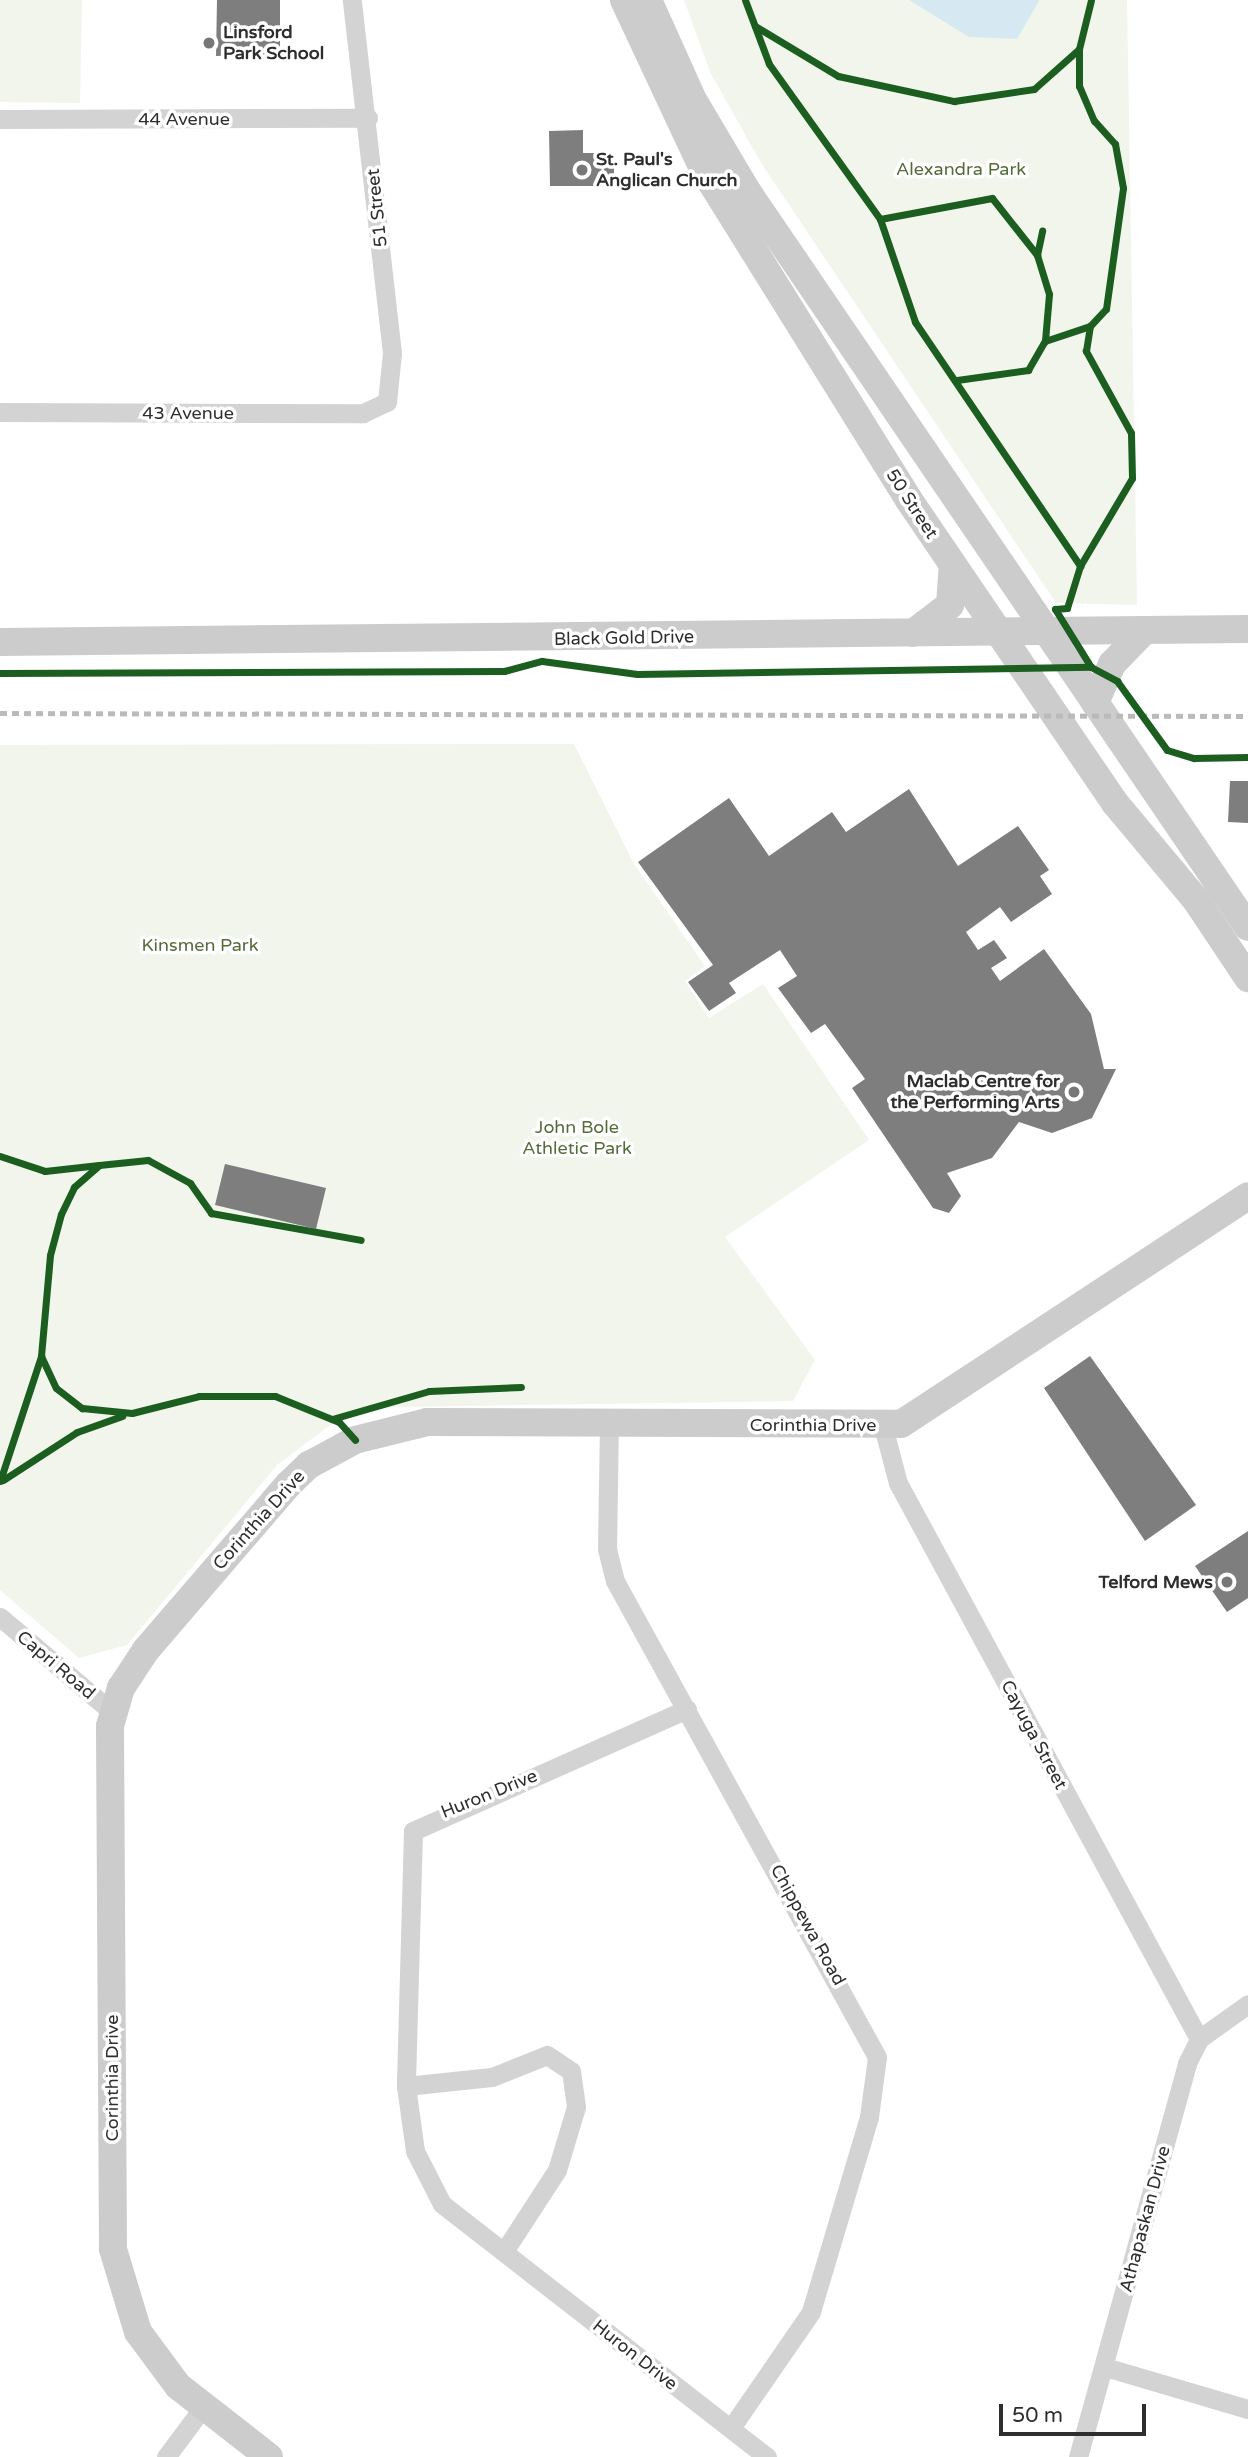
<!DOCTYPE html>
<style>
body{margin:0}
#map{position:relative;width:1248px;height:2457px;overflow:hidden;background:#fff;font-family:"Varela Round",sans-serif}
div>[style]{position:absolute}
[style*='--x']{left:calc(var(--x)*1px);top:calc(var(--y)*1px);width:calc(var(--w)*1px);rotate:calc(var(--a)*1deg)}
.green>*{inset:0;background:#f1f5eb}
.water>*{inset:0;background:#d6e9f2}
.building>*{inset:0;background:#7e7e7e}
.street>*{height:19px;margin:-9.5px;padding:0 9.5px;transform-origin:9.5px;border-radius:9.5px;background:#d3d3d3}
.secondary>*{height:28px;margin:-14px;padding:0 14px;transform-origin:14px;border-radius:14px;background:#ccc}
.rail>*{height:5px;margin-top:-2.5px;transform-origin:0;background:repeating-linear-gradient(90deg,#bababa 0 7px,transparent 0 12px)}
.cycleway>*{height:7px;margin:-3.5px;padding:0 3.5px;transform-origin:3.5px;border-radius:3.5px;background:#1b5e20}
.dots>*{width:19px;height:19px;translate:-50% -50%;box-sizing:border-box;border:4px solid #fff;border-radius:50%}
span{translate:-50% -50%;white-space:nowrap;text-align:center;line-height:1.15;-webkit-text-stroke:7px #fff;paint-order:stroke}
.poi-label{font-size:18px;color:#2e2e2e;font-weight:700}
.left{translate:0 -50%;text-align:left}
.right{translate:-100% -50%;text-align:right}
.street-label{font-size:18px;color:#2e2e2e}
.park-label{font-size:18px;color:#546c39}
.scale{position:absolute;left:999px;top:2404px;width:147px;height:32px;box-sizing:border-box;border:4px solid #2e2e2e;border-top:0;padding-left:9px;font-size:21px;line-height:24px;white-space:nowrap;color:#2e2e2e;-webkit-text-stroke:5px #fff;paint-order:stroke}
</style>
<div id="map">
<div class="green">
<div style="clip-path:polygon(0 0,82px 0,80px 103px,0 102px)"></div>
<div style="clip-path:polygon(684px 0,1127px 0,1137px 605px,1056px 603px,761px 163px,710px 72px)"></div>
<div style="clip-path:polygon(574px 744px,634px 864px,705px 966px,685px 981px,709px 1018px,763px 984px,869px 1140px,725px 1237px,815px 1360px,793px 1401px,394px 1407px,341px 1417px,277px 1465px,127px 1645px,79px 1658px,0 1590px,0 745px)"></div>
</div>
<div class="water">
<div style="clip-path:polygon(909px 0,1039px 0,1039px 1px,1017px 39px,969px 37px)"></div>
</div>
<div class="building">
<div style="clip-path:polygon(217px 0,280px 0,280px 54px,216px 56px)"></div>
<div style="clip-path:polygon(583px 130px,583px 153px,614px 153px,614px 186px,550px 186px,549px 131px)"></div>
<div style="clip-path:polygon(1230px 781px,1248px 781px,1248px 823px,1228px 822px)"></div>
<div style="clip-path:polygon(909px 789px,958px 866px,1018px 826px,1049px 870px,1040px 876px,1052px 894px,1011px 922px,1000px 907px,966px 932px,978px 950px,994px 940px,1007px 958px,991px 968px,1000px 981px,1044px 949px,1091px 1014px,1104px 1069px,1116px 1069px,1092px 1118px,1052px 1133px,1019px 1122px,992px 1158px,947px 1173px,961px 1196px,949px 1213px,933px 1208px,852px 1088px,865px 1079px,825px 1024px,811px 1033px,778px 988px,797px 976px,780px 950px,729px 983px,736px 993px,709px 1011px,688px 982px,713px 965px,638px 862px,729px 798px,769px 856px,832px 812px,846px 832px)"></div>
<div style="clip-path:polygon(225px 1164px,326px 1188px,316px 1229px,215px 1205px)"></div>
<div style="clip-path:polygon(1090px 1356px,1196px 1505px,1145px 1541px,1044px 1388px)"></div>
<div style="clip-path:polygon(1248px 1531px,1248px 1598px,1227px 1612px,1195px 1566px)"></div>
</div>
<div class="street">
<div style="--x:0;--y:119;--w:368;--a:-0.2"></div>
<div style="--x:0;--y:412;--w:363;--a:0.2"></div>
<div style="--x:363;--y:413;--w:26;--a:-25"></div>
<div style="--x:387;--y:402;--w:49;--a:-84.2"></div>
<div style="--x:392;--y:353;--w:355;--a:-96.5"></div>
<div style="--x:609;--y:1422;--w:127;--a:90.9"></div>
<div style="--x:607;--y:1549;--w:33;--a:76"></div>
<div style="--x:615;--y:1581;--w:543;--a:61.17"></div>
<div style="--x:877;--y:2057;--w:61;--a:97.6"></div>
<div style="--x:869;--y:2117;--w:203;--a:106.6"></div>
<div style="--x:811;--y:2312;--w:141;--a:124.6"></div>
<div style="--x:883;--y:1426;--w:59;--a:75.3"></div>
<div style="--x:898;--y:1483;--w:632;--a:61.57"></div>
<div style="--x:0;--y:1617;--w:147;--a:40.3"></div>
<div style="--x:687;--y:1709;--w:300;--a:156"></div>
<div style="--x:413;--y:1831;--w:255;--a:91.6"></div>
<div style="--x:406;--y:2086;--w:66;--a:82.1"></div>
<div style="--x:415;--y:2151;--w:59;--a:63"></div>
<div style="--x:442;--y:2204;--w:412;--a:37.9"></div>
<div style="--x:406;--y:2086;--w:86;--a:-6"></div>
<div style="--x:492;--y:2077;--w:59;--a:-21.8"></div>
<div style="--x:547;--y:2055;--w:29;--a:34"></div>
<div style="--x:571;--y:2071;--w:36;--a:82"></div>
<div style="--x:576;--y:2107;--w:66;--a:106.8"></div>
<div style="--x:557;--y:2170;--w:95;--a:123"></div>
<div style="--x:1105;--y:2367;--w:149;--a:16.4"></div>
<div style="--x:166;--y:2457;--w:64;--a:-53.3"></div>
<div style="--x:1078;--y:2457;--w:409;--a:-74.5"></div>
<div style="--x:1187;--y:2063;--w:27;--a:-63"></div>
<div style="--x:1199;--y:2039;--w:60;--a:-35.5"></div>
</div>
<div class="secondary">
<div style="--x:624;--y:0;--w:187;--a:64.9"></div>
<div style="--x:703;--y:169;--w:390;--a:58.1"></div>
<div style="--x:909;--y:500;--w:366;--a:55.8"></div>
<div style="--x:1115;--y:803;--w:126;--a:50.1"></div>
<div style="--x:1196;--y:900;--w:94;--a:56.3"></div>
<div style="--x:648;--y:0;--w:110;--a:65.8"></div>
<div style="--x:693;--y:100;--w:106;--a:59.3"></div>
<div style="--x:747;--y:191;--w:890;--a:55.76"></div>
<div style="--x:913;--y:633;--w:46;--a:-37.1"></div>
<div style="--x:950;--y:605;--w:39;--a:-86"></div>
<div style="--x:0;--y:642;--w:1248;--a:-0.6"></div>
<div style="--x:1095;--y:703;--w:43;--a:-66.4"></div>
<div style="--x:1112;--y:664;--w:47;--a:-45.9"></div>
<div style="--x:269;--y:2457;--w:115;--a:-142"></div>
<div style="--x:178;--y:2386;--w:67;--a:-126.5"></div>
<div style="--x:138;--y:2332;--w:87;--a:-106.8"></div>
<div style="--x:113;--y:2249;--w:523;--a:-90.33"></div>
<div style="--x:110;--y:1726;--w:40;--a:-74"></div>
<div style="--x:121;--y:1688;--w:45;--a:-56.7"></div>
<div style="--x:146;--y:1650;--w:219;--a:-49.3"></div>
<div style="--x:289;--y:1484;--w:28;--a:-44"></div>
<div style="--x:309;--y:1465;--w:52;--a:-28.5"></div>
<div style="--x:355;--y:1440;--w:74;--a:-14"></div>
<div style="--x:427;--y:1422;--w:474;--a:0.2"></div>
<div style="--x:901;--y:1424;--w:415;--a:-33.3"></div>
</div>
<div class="rail">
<div style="--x:0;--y:713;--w:1248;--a:0.14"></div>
</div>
<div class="cycleway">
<div style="--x:745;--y:0;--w:68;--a:69.4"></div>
<div style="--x:769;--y:64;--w:191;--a:54.4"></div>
<div style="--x:880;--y:219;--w:109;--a:71.2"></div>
<div style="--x:915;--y:322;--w:295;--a:55.9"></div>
<div style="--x:1080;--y:566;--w:44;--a:107.2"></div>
<div style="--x:1067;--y:608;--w:12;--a:175"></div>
<div style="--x:1055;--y:609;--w:68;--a:58.2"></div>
<div style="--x:755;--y:26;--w:97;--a:31.1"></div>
<div style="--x:838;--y:76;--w:119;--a:12.2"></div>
<div style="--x:954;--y:101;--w:81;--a:-8.5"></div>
<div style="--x:1034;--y:89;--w:60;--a:-41.6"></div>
<div style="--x:880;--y:219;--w:114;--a:-10.6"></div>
<div style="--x:992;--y:198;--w:73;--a:51.7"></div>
<div style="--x:1037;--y:255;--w:25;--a:-78"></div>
<div style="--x:1037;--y:255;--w:41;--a:72.9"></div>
<div style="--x:1049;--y:294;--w:47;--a:94.9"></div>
<div style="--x:957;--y:380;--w:72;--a:-8"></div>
<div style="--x:1028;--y:370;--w:34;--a:-60"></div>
<div style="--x:1045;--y:341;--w:47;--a:-18.4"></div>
<div style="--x:1080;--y:566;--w:102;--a:-59.4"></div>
<div style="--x:1132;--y:478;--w:45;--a:-91.3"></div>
<div style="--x:1131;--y:433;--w:94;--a:-118.8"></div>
<div style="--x:1086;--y:351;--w:25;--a:-81"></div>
<div style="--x:1090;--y:326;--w:23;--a:-47"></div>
<div style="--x:1106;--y:309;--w:122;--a:-82"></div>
<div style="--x:1123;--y:188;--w:45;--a:-100.3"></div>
<div style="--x:1115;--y:144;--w:31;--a:-132"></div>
<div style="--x:1094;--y:121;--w:38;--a:-113"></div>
<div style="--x:1079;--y:86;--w:37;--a:-90"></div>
<div style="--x:1079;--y:49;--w:50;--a:-76.2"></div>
<div style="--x:0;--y:673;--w:504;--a:-0.23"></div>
<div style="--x:504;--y:671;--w:39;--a:-15"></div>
<div style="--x:542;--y:661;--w:96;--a:7.8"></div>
<div style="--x:637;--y:674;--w:454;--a:-0.9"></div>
<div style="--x:1091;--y:667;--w:30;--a:28"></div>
<div style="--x:1117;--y:681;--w:85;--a:54.1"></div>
<div style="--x:1167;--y:750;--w:28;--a:17"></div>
<div style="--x:1194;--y:758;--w:54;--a:-1.1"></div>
<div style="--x:0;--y:1156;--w:47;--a:18.4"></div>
<div style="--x:45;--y:1171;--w:54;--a:-6.3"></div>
<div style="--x:41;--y:1356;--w:35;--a:65"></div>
<div style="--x:56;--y:1388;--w:33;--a:38"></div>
<div style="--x:82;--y:1408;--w:50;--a:5.7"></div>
<div style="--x:132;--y:1413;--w:69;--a:-14.2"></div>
<div style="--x:199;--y:1396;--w:76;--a:0"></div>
<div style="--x:275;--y:1396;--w:69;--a:22.1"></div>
<div style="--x:339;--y:1422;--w:24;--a:48"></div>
<div style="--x:332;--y:1419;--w:101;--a:-16.1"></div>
<div style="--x:429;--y:1391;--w:92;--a:-2.5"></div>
<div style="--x:3;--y:1480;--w:88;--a:-33"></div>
<div style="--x:77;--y:1432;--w:48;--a:-19.6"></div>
<div style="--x:0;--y:1481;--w:132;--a:-71.8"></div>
<div style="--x:41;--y:1356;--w:101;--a:-84.9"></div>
<div style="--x:50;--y:1255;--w:42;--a:-75"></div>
<div style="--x:61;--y:1214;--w:30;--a:-64"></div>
<div style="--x:74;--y:1187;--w:33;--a:-41"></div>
<div style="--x:99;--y:1165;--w:49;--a:-5.8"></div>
<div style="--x:148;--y:1160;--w:48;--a:28.7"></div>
<div style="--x:190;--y:1183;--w:37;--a:55"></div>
<div style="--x:211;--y:1213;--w:152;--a:10.2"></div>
</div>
<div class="dots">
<div style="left:209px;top:43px;background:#777"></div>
<div style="left:582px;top:170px;background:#777"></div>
<div style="left:1074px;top:1092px;background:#777"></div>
<div style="left:1227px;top:1582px;background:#777"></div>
</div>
<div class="poi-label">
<span class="left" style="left:223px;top:43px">Linsford<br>Park School</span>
<span class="left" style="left:596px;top:170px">St. Paul's<br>Anglican Church</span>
<span class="right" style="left:1060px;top:1092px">Maclab Centre for<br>the Performing Arts</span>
<span class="right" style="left:1213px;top:1582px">Telford Mews</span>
</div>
<div class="street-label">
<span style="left:184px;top:119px">44 Avenue</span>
<span style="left:377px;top:208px;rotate:-96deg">51 Street</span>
<span style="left:188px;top:413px">43 Avenue</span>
<span style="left:912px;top:504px;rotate:57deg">50 Street</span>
<span style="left:624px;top:638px;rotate:-1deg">Black Gold Drive</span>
<span style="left:813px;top:1425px">Corinthia Drive</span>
<span style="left:259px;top:1520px;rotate:-48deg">Corinthia Drive</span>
<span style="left:56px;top:1665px;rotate:40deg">Capri Road</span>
<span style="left:1034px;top:1735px;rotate:62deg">Cayuga Street</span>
<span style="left:489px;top:1794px;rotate:-22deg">Huron Drive</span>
<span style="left:808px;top:1925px;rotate:61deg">Chippewa Road</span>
<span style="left:112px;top:2078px;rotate:-90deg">Corinthia Drive</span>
<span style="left:1145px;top:2219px;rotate:-75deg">Athapaskan Drive</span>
<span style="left:635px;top:2355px;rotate:38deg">Huron Drive</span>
</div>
<div class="park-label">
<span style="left:961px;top:169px">Alexandra Park</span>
<span style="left:200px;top:945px">Kinsmen Park</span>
<span style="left:577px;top:1138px">John Bole<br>Athletic Park</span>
</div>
<div class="scale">50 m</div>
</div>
